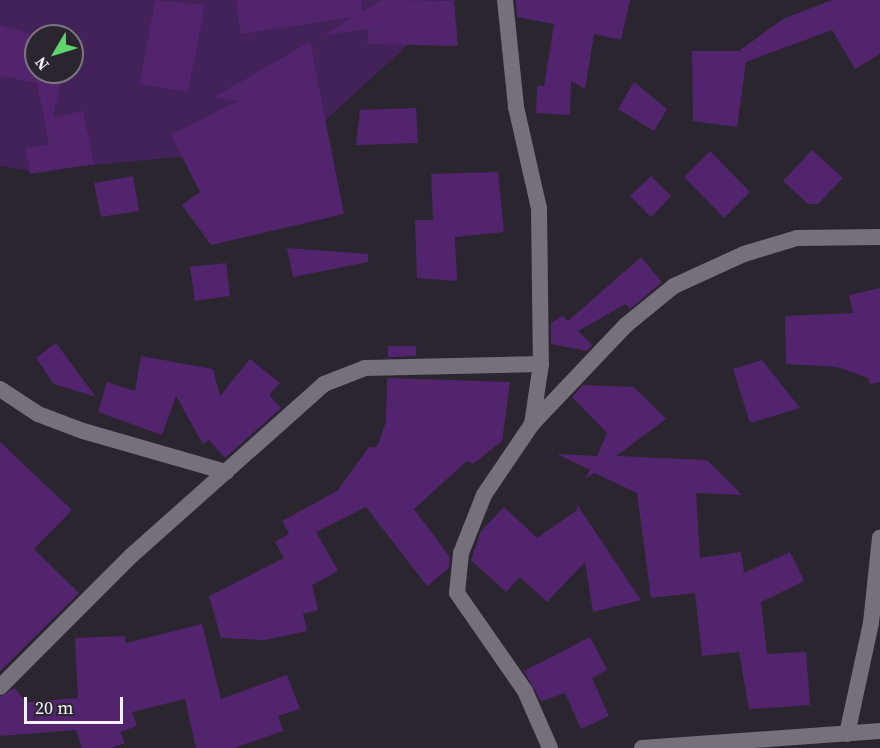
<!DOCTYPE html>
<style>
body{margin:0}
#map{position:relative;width:880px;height:748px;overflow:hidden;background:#2b2530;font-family:"Source Serif 4",serif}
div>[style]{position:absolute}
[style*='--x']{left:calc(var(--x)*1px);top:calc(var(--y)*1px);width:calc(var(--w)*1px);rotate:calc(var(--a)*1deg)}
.green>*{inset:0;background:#422258}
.building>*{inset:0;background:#52246e}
.minor>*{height:16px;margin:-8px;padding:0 8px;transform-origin:8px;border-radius:8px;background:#766f7c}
span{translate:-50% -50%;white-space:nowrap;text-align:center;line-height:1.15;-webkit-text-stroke:5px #2b2530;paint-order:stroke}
.north{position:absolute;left:24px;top:24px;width:60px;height:60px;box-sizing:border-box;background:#2b2530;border:2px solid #7b7680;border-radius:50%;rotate:232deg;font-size:16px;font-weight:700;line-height:24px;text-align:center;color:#f4f0f7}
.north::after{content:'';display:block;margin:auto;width:21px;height:27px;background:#5ed56c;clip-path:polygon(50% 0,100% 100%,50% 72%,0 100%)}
.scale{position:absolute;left:24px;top:697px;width:99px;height:27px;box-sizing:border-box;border:3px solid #f4f0f7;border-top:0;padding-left:8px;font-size:18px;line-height:21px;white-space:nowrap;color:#f4f0f7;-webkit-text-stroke:4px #2b2530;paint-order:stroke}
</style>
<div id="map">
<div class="green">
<div style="clip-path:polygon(evenodd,0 0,457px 0,297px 146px,30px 171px,0 166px,0 0,36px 36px,72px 36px,72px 72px,36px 72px,36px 36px)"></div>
</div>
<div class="building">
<div style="clip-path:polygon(155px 0,205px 5px,188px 92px,140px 84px)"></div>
<div style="clip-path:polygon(236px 0,361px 0,362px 12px,382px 0,454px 1px,458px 46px,367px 44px,369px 29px,324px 35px,353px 17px,241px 34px)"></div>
<div style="clip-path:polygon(516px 0,630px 0,621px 40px,594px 34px,585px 89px,571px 81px,570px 115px,536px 113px,537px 86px,544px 86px,554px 24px,517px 17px)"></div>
<div style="clip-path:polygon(832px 0,880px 0,880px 54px,855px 69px,832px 30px,746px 62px,737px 127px,693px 121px,692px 51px,739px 51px,783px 19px)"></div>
<div style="clip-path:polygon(0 25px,37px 36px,36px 72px,63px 72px,53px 117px,83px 111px,94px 164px,30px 174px,26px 148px,49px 144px,37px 83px,0 76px)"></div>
<div style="clip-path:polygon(310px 42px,344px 214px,211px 245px,182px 205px,200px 192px,171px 135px,237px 101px,214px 97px)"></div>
<div style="clip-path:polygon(634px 82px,667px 109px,654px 131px,618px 109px)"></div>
<div style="clip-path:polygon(416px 108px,418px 143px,356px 145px,360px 110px)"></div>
<div style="clip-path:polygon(812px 150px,843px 178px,818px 204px,808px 204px,783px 181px)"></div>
<div style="clip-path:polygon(710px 151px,750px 192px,724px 218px,684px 177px)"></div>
<div style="clip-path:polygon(498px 172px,504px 232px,455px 237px,457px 281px,417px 278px,415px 220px,433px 220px,431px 174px)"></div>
<div style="clip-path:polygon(133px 176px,139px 211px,101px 217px,94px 183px)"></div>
<div style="clip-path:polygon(651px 176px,671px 196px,651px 217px,630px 196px)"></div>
<div style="clip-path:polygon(287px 248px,368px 254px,368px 262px,293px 277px)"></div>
<div style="clip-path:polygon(641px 257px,662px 282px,630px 309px,626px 304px,578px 331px,592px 345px,587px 351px,551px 344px,551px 323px,563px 316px,568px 321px)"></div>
<div style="clip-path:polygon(226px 263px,230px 296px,195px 301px,190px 267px)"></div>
<div style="clip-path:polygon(880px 288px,880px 382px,870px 384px,868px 378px,837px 367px,786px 364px,785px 316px,853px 313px,849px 295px)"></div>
<div style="clip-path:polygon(56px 343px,96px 397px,54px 384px,36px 358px)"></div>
<div style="clip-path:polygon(388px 346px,416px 346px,416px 356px,388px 357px)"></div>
<div style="clip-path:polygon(141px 356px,213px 369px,220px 396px,250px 359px,280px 383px,269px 395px,281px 408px,225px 458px,209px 440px,203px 444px,176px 396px,162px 435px,98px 412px,107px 382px,135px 391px)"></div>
<div style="clip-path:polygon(762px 360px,800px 408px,750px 423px,733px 369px)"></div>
<div style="clip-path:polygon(387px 378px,510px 382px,502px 441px,473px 464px,467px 461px,414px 509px,450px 557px,449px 568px,427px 586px,366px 507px,316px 532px,338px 571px,312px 585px,318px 610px,303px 614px,307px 631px,265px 640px,221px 638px,209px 596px,284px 558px,275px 542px,289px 534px,282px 521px,337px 491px,369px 447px,377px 447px,386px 422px)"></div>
<div style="clip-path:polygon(583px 385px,634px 387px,666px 419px,616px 456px,707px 460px,742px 495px,696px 493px,700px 558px,741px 552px,744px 573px,790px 552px,804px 581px,761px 602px,767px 654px,806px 652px,810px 705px,749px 709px,739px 652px,702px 656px,695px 593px,651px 598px,637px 493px,594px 473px,585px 479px,590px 470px,557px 454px,597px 456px,607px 433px,572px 397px)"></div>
<div style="clip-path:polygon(0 442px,72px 510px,34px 549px,79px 593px,0 671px)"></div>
<div style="clip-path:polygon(576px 503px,641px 600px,593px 612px,585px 562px,547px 602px,520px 577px,506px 592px,471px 560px,481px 531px,504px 507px,537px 538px,577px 510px)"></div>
<div style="clip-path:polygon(202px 624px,221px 699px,287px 675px,300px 709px,278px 716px,283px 731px,234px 748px,196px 748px,185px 699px,132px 712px,137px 726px,120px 732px,125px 743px,110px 748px,82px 748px,76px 730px,0 736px,0 697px,14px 688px,27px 702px,78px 698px,75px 638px,125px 636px,126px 643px)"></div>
<div style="clip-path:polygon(590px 637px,607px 670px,592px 678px,609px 716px,581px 729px,565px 693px,541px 701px,524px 671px)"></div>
</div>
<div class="minor">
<div style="--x:505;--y:0;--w:108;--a:84.1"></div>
<div style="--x:516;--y:107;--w:104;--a:77.2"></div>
<div style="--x:539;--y:208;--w:156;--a:89.3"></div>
<div style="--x:541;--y:364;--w:61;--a:98.5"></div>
<div style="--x:532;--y:424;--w:86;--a:124.1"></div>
<div style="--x:484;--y:495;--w:62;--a:111.6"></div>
<div style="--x:461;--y:553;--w:40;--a:95.7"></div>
<div style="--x:457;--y:593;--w:119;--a:55.2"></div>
<div style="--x:525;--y:691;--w:62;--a:66.3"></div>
<div style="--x:0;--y:389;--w:45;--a:33.3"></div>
<div style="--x:38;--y:414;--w:48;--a:20.7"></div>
<div style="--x:83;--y:431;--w:149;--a:16"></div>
<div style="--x:532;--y:424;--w:137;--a:-46.5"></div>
<div style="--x:626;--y:325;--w:62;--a:-39.1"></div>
<div style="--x:674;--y:286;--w:77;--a:-24.6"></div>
<div style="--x:744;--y:254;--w:55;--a:-16.8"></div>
<div style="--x:797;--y:238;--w:83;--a:-0.7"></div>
<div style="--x:0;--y:687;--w:185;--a:-45"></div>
<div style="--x:131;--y:556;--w:259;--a:-41.7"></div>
<div style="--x:324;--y:384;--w:44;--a:-21.3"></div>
<div style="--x:365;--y:368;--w:176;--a:-1.3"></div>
<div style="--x:847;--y:734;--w:114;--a:-77.8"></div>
<div style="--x:871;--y:623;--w:86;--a:-84"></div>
<div style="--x:642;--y:748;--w:239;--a:-4.1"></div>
</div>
<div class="north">N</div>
<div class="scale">20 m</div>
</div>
